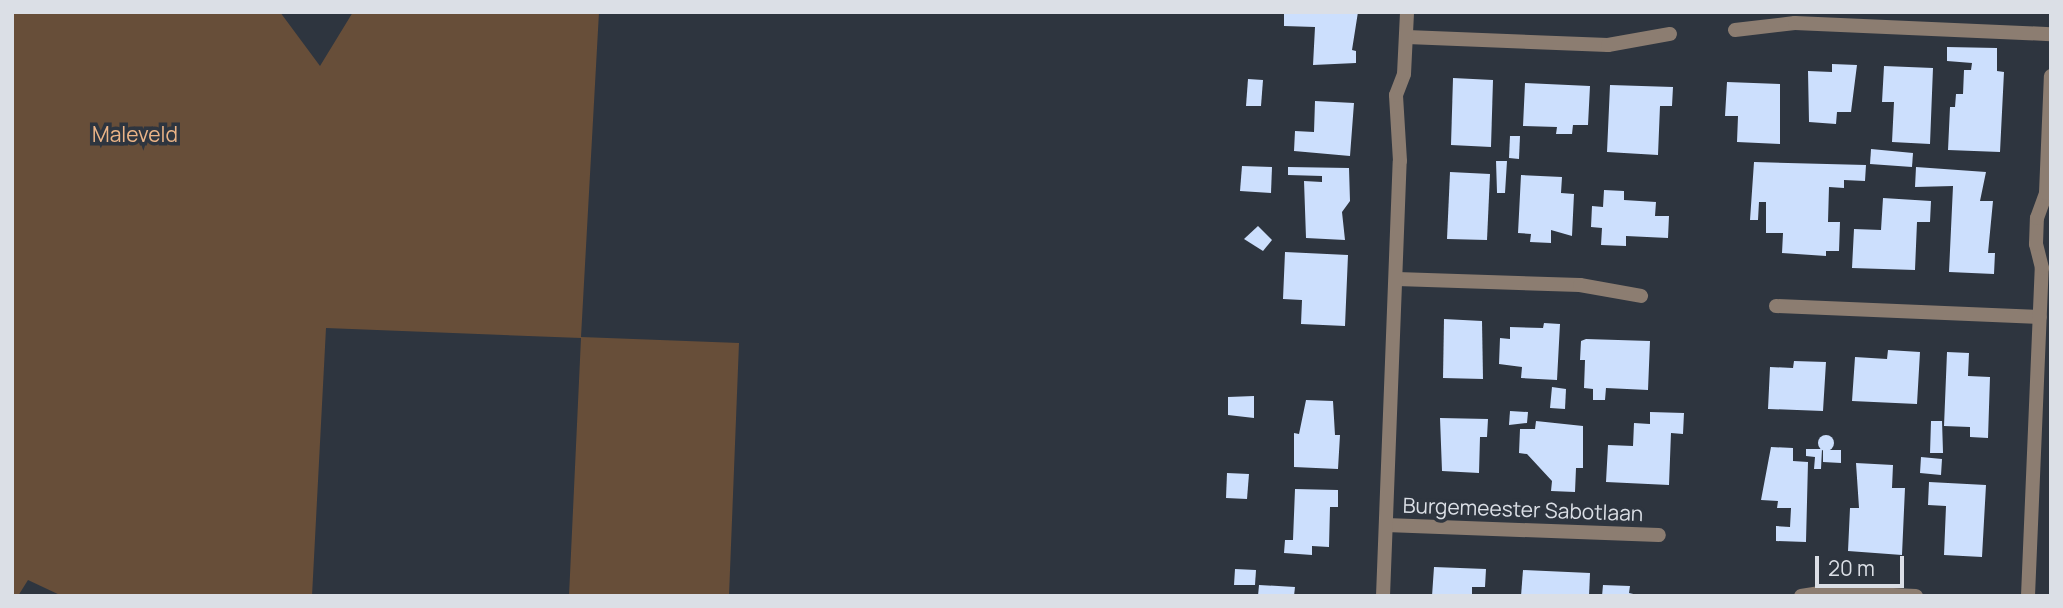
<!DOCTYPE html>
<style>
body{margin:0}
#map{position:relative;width:2063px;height:608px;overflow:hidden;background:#2e353f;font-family:Manrope,sans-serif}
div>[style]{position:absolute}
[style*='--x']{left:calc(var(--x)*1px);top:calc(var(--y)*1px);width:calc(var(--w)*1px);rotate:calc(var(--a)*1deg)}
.green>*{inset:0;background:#674e39}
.building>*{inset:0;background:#ccdffd}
.round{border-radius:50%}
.street>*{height:14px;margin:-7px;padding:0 7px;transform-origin:7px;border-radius:7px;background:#8c7d71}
span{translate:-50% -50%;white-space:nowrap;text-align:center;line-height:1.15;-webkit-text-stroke:7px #2e353f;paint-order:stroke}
.park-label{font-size:21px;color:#ebb487}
.street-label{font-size:21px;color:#dbdfe6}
.frame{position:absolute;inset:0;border:14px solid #dbdfe6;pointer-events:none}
.scale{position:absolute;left:1815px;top:556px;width:89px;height:32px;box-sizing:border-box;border:4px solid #dbdfe6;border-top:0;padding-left:9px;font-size:21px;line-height:24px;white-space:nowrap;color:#dbdfe6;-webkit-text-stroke:5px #2e353f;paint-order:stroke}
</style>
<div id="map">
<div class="green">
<div style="clip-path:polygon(12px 12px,280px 12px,320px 66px,353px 12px,599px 12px,581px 337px,739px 343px,729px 596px,569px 596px,581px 338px,326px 328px,312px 596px,62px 596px,28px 580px,18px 596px,12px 596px)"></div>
</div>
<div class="building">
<div style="clip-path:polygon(1284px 12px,1358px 12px,1352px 50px,1356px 51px,1356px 63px,1313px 65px,1315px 27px,1284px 26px)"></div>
<div style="clip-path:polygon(1947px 47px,1997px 48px,1997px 71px,2004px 72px,2000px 152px,1948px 150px,1950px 107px,1955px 107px,1956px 94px,1963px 94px,1964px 70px,1971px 70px,1972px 63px,1947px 61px)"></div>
<div style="clip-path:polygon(1832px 64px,1857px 65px,1851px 112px,1837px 112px,1836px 124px,1809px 122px,1808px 71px,1832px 72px)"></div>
<div style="clip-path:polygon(1884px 66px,1933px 68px,1930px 144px,1892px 142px,1894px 102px,1882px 102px)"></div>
<div style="clip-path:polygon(1453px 78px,1493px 80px,1491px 147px,1451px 145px)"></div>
<div style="clip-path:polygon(1248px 79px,1263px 80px,1261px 106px,1246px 106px)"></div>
<div style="clip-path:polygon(1727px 82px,1780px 84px,1780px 144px,1737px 142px,1738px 116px,1725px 116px)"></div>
<div style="clip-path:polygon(1525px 83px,1590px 86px,1588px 125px,1573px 125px,1572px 134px,1556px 134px,1557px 127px,1523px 126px)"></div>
<div style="clip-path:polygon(1610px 85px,1673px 87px,1672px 106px,1660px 106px,1658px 155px,1607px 152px)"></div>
<div style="clip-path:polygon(1315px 101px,1354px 103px,1350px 156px,1294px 151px,1295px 131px,1314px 132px)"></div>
<div style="clip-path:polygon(1510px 136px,1520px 136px,1519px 159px,1509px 158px)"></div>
<div style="clip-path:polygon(1871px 149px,1913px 153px,1912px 167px,1870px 164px)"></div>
<div style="clip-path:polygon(1496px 161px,1507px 161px,1505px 193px,1497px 193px)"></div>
<div style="clip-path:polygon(1754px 162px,1866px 165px,1865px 181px,1844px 180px,1844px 188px,1829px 187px,1828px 222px,1840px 222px,1839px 251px,1826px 251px,1826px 256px,1782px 253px,1783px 233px,1766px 233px,1766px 202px,1759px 202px,1758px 220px,1750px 220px)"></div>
<div style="clip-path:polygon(1242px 166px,1272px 167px,1271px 193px,1240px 191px)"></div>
<div style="clip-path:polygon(1288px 167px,1349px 168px,1350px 201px,1342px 212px,1345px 240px,1306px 238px,1304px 181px,1322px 182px,1322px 176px,1288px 175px)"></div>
<div style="clip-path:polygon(1916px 167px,1986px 172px,1980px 201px,1993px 201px,1988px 253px,1995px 253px,1994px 274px,1949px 272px,1953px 186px,1915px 187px)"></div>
<div style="clip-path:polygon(1450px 172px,1490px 174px,1487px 240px,1447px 239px)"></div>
<div style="clip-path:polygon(1521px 175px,1562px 177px,1561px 193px,1574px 194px,1572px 236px,1551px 230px,1551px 243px,1530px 242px,1531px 234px,1518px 233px)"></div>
<div style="clip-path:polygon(1604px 190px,1624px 191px,1624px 200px,1656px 202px,1655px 216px,1669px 216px,1668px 238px,1626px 236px,1626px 246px,1601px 245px,1602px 228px,1591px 227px,1592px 206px,1603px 207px)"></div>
<div style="clip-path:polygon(1883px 198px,1931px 201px,1930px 222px,1917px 222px,1915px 270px,1852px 268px,1854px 229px,1881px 230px)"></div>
<div style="clip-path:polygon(1258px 226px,1272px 240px,1263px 251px,1244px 239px)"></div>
<div style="clip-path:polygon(1285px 252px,1348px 255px,1345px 326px,1301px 324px,1302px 300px,1283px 299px)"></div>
<div style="clip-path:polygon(1444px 319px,1482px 321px,1483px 379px,1443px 378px)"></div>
<div style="clip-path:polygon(1544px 323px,1560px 324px,1557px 380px,1521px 378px,1522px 367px,1499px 364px,1500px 338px,1510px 339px,1510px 327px,1543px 328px)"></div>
<div style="clip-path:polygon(1586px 339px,1650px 341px,1648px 390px,1606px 388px,1605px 400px,1593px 400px,1593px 389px,1584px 388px,1585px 360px,1580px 360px,1581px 341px)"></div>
<div style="clip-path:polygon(1888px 350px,1920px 352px,1917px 404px,1852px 401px,1855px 357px,1887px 359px)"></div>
<div style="clip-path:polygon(1947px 352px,1969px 353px,1968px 376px,1990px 377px,1988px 438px,1970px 437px,1970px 427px,1944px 426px)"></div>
<div style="clip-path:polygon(1794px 361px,1826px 362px,1823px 411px,1768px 409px,1770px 367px,1793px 368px)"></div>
<div style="clip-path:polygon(1552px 387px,1566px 389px,1565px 409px,1550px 408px)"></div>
<div style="clip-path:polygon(1254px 396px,1254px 418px,1228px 415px,1228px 397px)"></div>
<div style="clip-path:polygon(1306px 400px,1333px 401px,1335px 435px,1340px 435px,1338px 469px,1294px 467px,1294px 433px,1299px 434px)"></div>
<div style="clip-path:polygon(1510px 411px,1528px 412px,1527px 423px,1509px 425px)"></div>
<div style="clip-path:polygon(1650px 412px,1684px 413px,1683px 434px,1671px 433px,1669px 485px,1606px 482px,1608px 445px,1633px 446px,1634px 423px,1650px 424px)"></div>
<div style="clip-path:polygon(1440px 418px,1488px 419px,1487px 437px,1480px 437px,1479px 473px,1442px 471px)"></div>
<div style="clip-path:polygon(1536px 421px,1583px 426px,1583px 468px,1576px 468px,1575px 492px,1551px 491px,1552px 481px,1527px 454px,1519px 453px,1520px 429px,1535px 429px)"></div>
<div style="clip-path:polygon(1931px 421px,1942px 421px,1943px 453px,1930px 453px)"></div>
<div class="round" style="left:1818px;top:435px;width:16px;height:16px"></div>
<div style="clip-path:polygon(1771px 447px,1793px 448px,1793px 461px,1808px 462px,1806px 542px,1776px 541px,1776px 526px,1790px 527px,1791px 508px,1777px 508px,1778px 501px,1761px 500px)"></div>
<div style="clip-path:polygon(1806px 449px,1822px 449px,1821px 469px,1814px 469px,1815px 457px,1806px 456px)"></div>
<div style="clip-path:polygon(1823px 450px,1841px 450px,1841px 463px,1823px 462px)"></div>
<div style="clip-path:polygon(1921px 457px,1942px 459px,1941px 475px,1920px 473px)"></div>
<div style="clip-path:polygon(1856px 463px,1893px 465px,1892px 488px,1905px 488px,1902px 555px,1848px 551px,1850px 508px,1859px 508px)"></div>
<div style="clip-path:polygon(1227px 473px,1249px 474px,1247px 499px,1226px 498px)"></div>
<div style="clip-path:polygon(1929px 482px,1986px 485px,1982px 557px,1944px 555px,1946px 506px,1928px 505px)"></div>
<div style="clip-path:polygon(1295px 489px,1338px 490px,1338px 507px,1330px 507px,1329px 547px,1312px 546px,1312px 555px,1284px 553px,1285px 540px,1293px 540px)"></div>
<div style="clip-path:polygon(1434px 567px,1486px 569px,1485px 587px,1472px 587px,1472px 596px,1432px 596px)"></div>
<div style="clip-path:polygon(1235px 569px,1256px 570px,1255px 585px,1234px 585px)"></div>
<div style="clip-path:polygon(1523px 570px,1590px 573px,1589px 596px,1521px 596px)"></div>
<div style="clip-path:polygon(1259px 585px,1295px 587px,1294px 596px,1258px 596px)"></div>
<div style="clip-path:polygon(1603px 585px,1630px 586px,1629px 593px,1642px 596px,1602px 596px)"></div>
</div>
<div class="street">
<div style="--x:1735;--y:30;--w:60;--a:-6.7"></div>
<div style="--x:1795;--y:23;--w:256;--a:2.5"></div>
<div style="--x:1407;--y:37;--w:201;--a:2.3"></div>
<div style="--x:1608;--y:45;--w:63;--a:-10.1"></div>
<div style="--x:1397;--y:279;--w:183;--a:1.9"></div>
<div style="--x:1580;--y:285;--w:62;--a:10.2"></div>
<div style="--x:1776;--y:306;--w:264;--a:2.4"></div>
<div style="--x:1386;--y:525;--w:273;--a:2.1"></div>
<div style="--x:1383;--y:596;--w:435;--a:-87.8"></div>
<div style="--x:1400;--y:161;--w:66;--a:-93.5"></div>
<div style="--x:1396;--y:95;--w:22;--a:-69"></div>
<div style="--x:1404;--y:74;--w:62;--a:-87.2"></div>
<div style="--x:1801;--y:596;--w:24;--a:-9"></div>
<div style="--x:1825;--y:592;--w:91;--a:2.5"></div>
<div style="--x:2028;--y:596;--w:328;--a:-87.6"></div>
<div style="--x:2042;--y:268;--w:25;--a:-104"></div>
<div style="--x:2036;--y:244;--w:26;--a:-88"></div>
<div style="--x:2037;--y:218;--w:27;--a:-70"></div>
<div style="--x:2046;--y:193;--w:117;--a:-87.6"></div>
</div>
<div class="park-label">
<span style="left:135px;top:134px">Maleveld</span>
</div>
<div class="street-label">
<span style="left:1523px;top:509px;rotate:2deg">Burgemeester Sabotlaan</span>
</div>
<div class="frame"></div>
<div class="scale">20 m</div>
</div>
